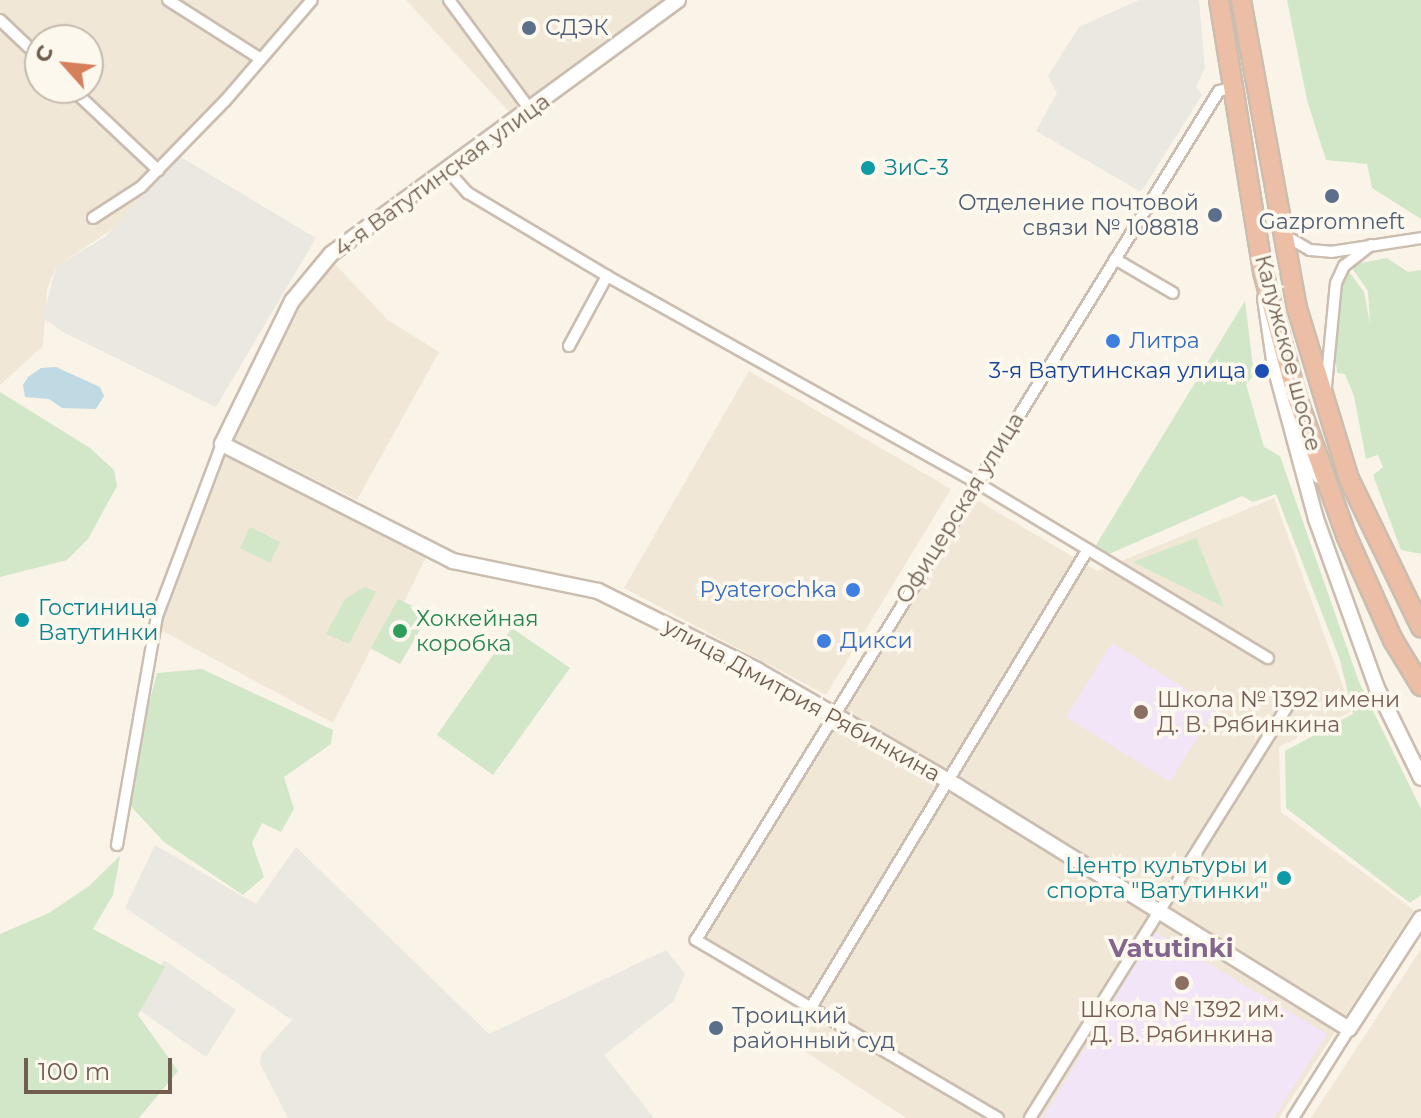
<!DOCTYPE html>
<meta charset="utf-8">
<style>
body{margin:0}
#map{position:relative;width:1421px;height:1118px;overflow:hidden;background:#faf4e8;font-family:Montserrat,sans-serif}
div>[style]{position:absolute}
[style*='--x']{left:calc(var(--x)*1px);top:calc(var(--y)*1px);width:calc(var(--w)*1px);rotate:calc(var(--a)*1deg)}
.residential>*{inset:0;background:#f1e7d7}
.industrial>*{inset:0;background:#ebe7e1}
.education>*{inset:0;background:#f1e5f7}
.green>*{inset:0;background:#d2e6c8}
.water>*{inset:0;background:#bfdae2}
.roads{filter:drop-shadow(2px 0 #cbbdaf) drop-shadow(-2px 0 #cbbdaf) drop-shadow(0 2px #cbbdaf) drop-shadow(0 -2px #cbbdaf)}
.street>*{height:10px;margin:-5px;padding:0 5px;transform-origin:5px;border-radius:5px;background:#fff}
.secondary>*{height:14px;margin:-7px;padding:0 7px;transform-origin:7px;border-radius:7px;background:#fff}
.highway>*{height:18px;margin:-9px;padding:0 9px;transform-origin:9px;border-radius:9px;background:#edbea6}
.dots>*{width:22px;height:22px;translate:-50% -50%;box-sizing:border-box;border:4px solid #fdf8ee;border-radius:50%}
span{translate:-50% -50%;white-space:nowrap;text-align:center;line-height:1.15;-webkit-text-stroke:7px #fdf8ee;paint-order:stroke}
.service-label{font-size:22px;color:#4e5e75}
.left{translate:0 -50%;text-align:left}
.right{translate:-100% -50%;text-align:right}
.culture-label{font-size:22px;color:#0d838f}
.street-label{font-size:22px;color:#715e4f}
.shop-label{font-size:22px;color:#366cbe}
.transit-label{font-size:22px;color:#164399}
.leisure-label{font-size:22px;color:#27864d}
.education-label{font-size:22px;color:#785e54}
.quarter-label{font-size:26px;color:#83668d;font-weight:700}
.north{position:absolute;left:24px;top:24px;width:80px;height:80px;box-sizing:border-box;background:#fdf8ee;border:2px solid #c5baae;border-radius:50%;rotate:297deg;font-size:22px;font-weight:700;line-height:32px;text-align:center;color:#715e4f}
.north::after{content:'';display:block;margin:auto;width:28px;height:36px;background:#d67f5b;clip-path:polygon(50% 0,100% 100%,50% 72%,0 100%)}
.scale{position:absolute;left:24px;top:1058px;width:148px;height:36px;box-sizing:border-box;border:4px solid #715e4f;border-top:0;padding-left:10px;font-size:24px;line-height:28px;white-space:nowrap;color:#715e4f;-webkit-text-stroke:6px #fdf8ee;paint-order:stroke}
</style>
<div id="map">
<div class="residential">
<div style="clip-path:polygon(evenodd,0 0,318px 0,120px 224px,56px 267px,47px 289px,43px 346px,0 385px,0 0,40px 40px,88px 40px,88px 88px,40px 88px,40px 40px)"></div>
<div style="clip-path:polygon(406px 0,666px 0,512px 115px)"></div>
<div style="clip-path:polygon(331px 260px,388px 320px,439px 352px,357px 500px,229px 437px,298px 300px)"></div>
<div style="clip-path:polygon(749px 371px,951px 489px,826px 695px,624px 588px)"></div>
<div style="clip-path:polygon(219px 451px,427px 555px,404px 602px,429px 614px,400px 664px,371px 649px,333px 723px,155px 627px)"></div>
<div style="clip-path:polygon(972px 497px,1097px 571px,1274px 498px,1352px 711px,1279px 747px,1281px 812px,1414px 910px,1279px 1118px,906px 1118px,803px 1050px,815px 1012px,700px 942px)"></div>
<div style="clip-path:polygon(1421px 949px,1421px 1118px,1311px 1118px)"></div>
</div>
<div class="industrial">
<div style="clip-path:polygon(1139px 0,1199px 0,1205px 68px,1196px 87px,1202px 95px,1141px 192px,1036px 131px,1057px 93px,1048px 76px,1079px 27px)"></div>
<div style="clip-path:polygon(179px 156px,316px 238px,216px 407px,63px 332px,43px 318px,56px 267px,106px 236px)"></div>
<div style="clip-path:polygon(155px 845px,256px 904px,296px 847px,489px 1034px,666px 950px,685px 974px,673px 1002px,604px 1055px,654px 1118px,288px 1118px,260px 1064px,261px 1054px,292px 1020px,125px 908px)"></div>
<div style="clip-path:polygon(164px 960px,236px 1010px,206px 1057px,135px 1007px)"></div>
</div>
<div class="education">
<div style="clip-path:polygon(1112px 643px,1216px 708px,1170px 782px,1066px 717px)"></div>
<div style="clip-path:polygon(1155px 932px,1327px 1034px,1274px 1118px,1043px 1118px)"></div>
</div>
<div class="green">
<div style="clip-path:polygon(1287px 0,1421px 0,1421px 219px,1372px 188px,1367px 164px,1326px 160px,1307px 100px)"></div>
<div style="clip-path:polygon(1387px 258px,1408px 272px,1421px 270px,1421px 554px,1401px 550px,1373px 475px,1383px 467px,1378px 455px,1366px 459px,1354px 396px,1345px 374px,1337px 373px,1331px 314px,1338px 280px,1347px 269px,1364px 292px,1370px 324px,1368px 291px,1350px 265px)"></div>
<div style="clip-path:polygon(1245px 301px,1254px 375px,1246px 384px,1264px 447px,1280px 456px,1359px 682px,1421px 809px,1421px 895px,1410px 903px,1286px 808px,1285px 751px,1353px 714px,1340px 660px,1276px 494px,1253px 502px,1242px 496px,1109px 554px,1096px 545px)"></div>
<div style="clip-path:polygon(0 392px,90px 448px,114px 470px,117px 486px,88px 539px,67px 560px,0 577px)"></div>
<div style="clip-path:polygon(250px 527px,280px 542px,270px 563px,240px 548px)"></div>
<div style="clip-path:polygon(1196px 538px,1224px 607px,1133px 562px)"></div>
<div style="clip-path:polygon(365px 587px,376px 592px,349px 644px,326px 634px,345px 599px)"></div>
<div style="clip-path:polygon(398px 599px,429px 614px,400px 664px,371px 648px)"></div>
<div style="clip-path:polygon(512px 628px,570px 668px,493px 775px,437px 735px)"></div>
<div style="clip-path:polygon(202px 669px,333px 730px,331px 744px,284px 777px,294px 809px,281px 832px,262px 823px,252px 843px,264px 877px,243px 895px,164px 842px,124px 799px,157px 673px)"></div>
<div style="clip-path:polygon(120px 856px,113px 895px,93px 929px,165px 967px,138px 1015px,178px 1071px,139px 1118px,0 1118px,0 934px,49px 913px,89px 886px)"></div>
</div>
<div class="water">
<div style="clip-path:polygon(56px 367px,100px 387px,104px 396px,96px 409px,62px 408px,49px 399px,25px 397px,23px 385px,28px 377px,41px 368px)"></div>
</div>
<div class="roads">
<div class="street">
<div style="--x:168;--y:0;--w:110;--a:32.4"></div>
<div style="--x:449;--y:0;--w:138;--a:53.5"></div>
<div style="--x:0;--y:20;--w:55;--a:43.5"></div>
<div style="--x:71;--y:88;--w:120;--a:43.3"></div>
<div style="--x:448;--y:171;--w:30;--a:48"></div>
<div style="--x:468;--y:193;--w:162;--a:30.8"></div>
<div style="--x:607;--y:276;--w:423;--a:29.2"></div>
<div style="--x:976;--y:482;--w:341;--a:31.1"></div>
<div style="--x:93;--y:218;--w:57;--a:-32.9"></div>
<div style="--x:141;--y:187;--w:120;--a:-45.7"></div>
<div style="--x:225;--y:101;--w:133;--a:-49.3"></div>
<div style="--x:1284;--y:235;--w:30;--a:30"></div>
<div style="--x:1310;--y:250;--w:21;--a:5"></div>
<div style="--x:1331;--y:252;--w:91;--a:-8.8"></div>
<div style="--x:1115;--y:259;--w:67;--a:30.4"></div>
<div style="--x:569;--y:346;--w:80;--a:-61.5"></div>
<div style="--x:1326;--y:386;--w:103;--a:-84.5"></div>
<div style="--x:1336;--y:283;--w:19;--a:-65"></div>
<div style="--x:1344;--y:266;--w:34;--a:-38"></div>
<div style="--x:1301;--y:446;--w:36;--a:62"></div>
<div style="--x:117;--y:845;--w:232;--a:-80.1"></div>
<div style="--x:157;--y:616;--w:184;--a:-69.3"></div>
<div style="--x:810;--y:1009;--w:537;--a:-58.85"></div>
<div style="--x:998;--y:1118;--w:351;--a:-149.5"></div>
<div style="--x:696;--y:940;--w:997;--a:-58.37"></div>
<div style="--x:1219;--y:91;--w:16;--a:-15"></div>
<div style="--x:1030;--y:1118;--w:486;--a:-58"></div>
<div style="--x:1293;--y:1118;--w:105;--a:-57.8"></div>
</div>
<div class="secondary">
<div style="--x:678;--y:0;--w:430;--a:143.8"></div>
<div style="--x:331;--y:254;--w:61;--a:129.7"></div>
<div style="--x:292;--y:301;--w:159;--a:116.1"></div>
<div style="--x:222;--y:444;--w:259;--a:26.9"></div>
<div style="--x:453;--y:561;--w:148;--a:11.7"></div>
<div style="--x:598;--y:591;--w:178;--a:26.4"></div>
<div style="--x:757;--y:670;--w:231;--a:30.1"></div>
<div style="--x:957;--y:786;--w:461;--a:31.8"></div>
<div style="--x:1349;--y:1029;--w:132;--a:-57"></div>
<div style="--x:1265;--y:298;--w:70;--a:81.8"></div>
<div style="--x:1275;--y:367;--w:157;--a:74.9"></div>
<div style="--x:1316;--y:519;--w:180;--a:70.2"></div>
<div style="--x:1377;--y:688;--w:100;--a:63.9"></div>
</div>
<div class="highway">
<div style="--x:1219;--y:0;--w:276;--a:80.8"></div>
<div style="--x:1263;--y:272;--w:131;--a:74.9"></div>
<div style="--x:1297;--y:398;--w:145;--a:70.3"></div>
<div style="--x:1346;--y:535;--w:115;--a:65.9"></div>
<div style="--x:1393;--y:640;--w:54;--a:58.7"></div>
<div style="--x:1241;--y:0;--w:313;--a:79.7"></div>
<div style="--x:1297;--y:308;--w:179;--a:73.1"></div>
<div style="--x:1349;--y:479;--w:165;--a:64.1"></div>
</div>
</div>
<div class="dots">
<div style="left:529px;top:28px;background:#5c6f8a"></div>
<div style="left:868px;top:168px;background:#0f9aa8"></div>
<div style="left:1332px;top:196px;background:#5c6f8a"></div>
<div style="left:1215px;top:215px;background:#5c6f8a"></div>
<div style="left:1113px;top:341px;background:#3f7fe0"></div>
<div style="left:1262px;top:371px;background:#1a4fb4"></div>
<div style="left:853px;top:590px;background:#3f7fe0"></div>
<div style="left:22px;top:620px;background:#0f9aa8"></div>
<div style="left:400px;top:631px;background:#2e9e5b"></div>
<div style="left:824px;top:641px;background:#3f7fe0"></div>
<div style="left:1141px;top:712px;background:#8d6e63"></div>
<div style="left:1284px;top:878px;background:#0f9aa8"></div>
<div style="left:1182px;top:983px;background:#8d6e63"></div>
<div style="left:716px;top:1028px;background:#5c6f8a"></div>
</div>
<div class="service-label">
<span class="left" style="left:545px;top:28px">СДЭК</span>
<span class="right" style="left:1199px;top:215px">Отделение почтовой<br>связи № 108818</span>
<span style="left:1332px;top:222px">Gazpromneft</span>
<span class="left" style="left:732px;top:1028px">Троицкий<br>районный суд</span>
</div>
<div class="culture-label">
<span class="left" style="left:884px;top:168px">ЗиС-3</span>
<span class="left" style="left:38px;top:620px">Гостиница<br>Ватутинки</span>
<span class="right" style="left:1268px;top:878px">Центр культуры и<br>спорта "Ватутинки"</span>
</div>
<div class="street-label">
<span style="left:442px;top:175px;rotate:-36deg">4-я Ватутинская улица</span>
<span style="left:1288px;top:353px;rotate:75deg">Калужское шоссе</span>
<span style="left:960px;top:508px;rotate:-58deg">Офицерская улица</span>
<span style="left:802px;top:700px;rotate:29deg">улица Дмитрия Рябинкина</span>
</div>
<div class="shop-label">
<span class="left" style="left:1129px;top:341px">Литра</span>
<span class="right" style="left:837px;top:590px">Pyaterochka</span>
<span class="left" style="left:840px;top:641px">Дикси</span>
</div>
<div class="transit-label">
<span class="right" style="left:1246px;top:371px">3-я Ватутинская улица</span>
</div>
<div class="leisure-label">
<span class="left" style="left:416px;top:631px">Хоккейная<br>коробка</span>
</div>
<div class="education-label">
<span class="left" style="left:1157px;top:712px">Школа № 1392 имени<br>Д. В. Рябинкина</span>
<span style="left:1182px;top:1022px">Школа № 1392 им.<br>Д. В. Рябинкина</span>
</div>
<div class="quarter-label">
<span style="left:1171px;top:949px">Vatutinki</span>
</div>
<div class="north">С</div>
<div class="scale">100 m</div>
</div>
